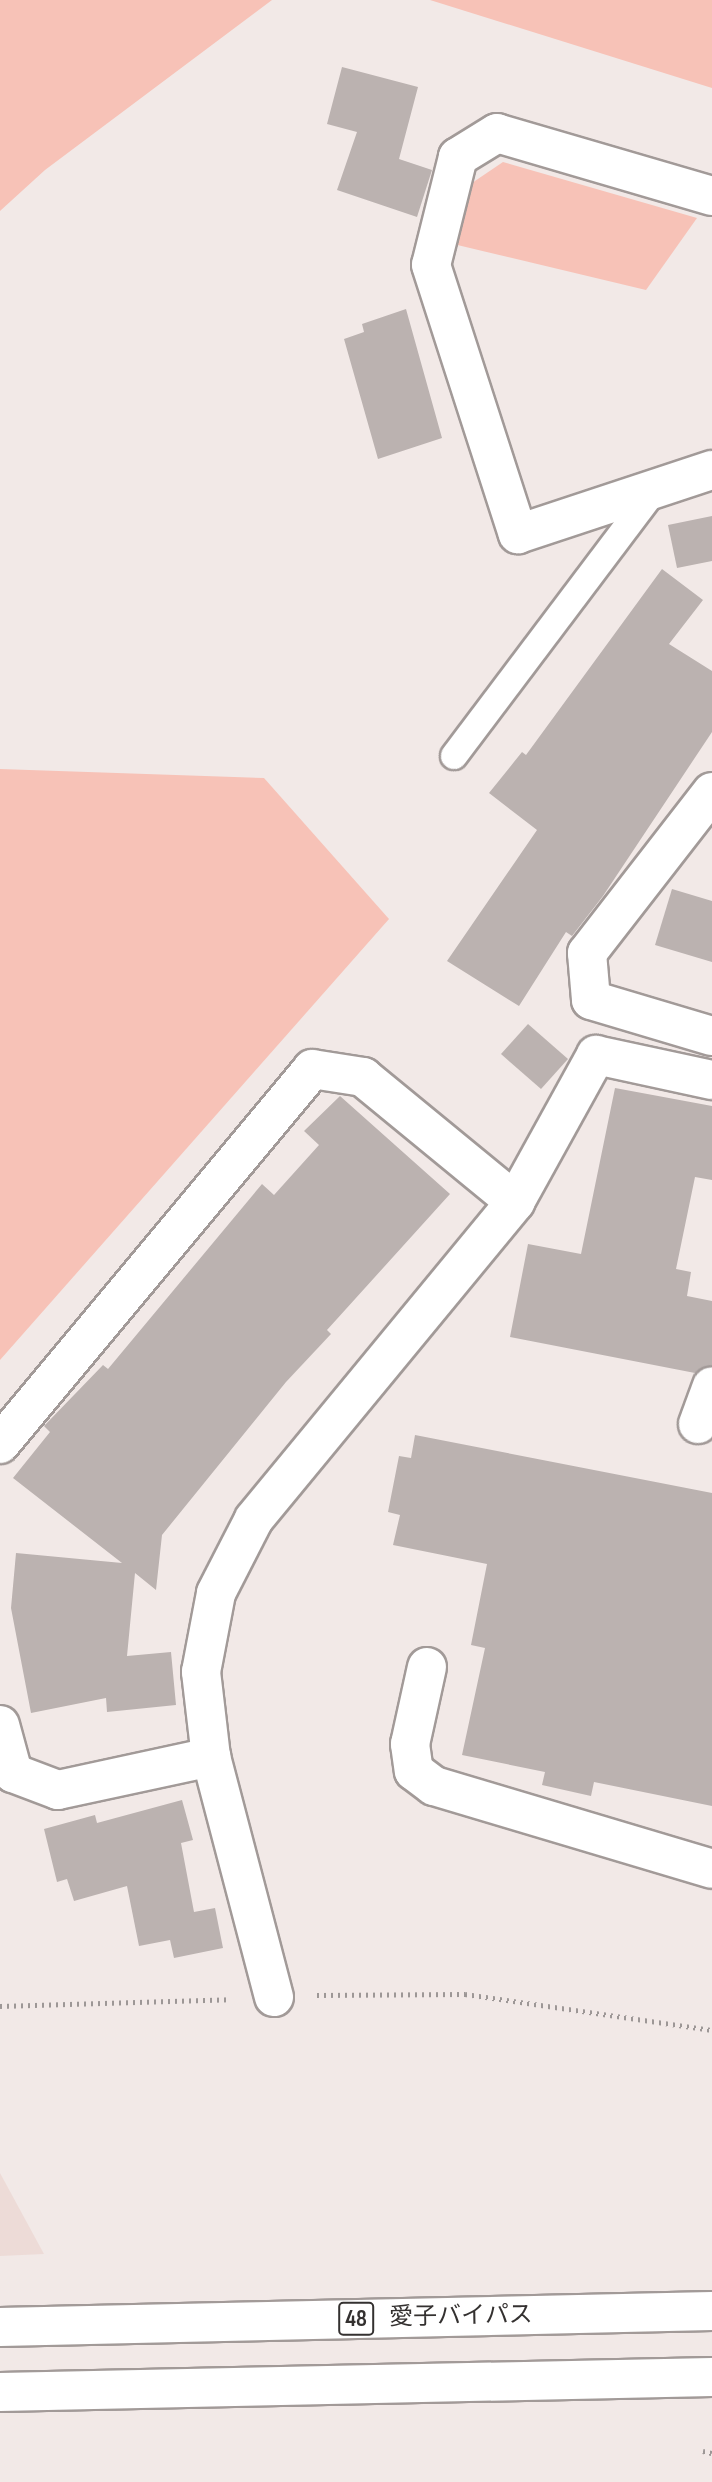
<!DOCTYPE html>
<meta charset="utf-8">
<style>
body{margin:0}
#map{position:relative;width:712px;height:2482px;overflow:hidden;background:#f2e9e7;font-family:"Sofia Sans Condensed","Noto Sans JP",sans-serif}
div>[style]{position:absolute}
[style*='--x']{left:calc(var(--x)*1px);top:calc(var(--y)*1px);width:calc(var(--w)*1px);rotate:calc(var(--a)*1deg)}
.built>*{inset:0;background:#eddbd7}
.green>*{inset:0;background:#f7c2b7}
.building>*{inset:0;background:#bbb2b0}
.path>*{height:4.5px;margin-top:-2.25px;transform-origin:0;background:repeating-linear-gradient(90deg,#9d9796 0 2px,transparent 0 7px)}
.roads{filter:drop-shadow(2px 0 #a29a98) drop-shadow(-2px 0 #a29a98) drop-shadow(0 2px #a29a98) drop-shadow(0 -2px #a29a98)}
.service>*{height:26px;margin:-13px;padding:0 13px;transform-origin:13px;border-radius:13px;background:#fff}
.minor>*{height:38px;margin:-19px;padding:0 19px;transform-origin:19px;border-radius:19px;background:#fff}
.trunk>*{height:38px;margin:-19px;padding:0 19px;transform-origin:19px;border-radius:19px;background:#fff}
span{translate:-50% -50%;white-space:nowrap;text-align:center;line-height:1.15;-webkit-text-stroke:5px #fff;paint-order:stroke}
.shield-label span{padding:2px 5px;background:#fff;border:2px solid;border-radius:5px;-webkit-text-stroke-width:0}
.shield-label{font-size:23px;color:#343130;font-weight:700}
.street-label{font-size:24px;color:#343130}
</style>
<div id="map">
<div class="built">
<div style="clip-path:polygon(0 2173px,44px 2254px,0 2256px)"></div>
</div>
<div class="green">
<div style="clip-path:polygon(0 0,272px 0,45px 170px,0 211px)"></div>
<div style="clip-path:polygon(430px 0,712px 0,712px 88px)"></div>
<div style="clip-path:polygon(503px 162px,697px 218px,646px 290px,449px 243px,469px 185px)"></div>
<div style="clip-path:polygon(0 769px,264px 778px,389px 919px,0 1360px)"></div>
</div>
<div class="building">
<div style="clip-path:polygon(342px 67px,418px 87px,399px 159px,432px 170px,417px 217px,337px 190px,357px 132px,327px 124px)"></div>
<div style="clip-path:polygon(406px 309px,442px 438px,378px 459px,344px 339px,364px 332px,362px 324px)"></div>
<div style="clip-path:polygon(712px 516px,712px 561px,677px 568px,668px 525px)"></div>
<div style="clip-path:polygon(662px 569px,703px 600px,669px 644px,712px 671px,712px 732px,603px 896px,572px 936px,566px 932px,519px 1006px,447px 961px,537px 830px,489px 793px,522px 752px,526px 755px)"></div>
<div style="clip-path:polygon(672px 889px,712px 901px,712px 962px,655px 945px)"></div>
<div style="clip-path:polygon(528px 1024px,568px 1059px,541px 1089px,501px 1054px)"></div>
<div style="clip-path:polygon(615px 1088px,712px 1106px,712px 1180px,695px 1177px,676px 1269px,691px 1272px,687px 1296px,712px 1301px,712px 1365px,695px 1373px,510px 1337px,528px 1244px,581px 1254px)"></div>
<div style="clip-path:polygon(340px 1096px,450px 1194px,327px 1330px,331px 1334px,286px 1382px,162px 1535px,156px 1590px,135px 1573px,127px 1656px,171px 1652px,176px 1705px,107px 1712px,106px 1698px,31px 1713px,11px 1608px,16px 1553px,122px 1563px,13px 1478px,50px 1432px,44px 1426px,103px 1365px,108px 1369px,262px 1184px,274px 1195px,319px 1145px,304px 1131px)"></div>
<div style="clip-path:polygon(415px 1435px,712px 1493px,712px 1806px,594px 1782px,591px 1796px,542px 1785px,545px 1772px,462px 1755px,485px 1648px,471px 1645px,487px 1564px,393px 1545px,400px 1515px,388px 1512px,399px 1456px,411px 1458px)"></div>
<div style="clip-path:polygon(182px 1800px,193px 1840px,181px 1843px,194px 1912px,215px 1908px,223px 1948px,174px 1958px,170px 1940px,139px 1946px,127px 1886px,74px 1901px,67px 1879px,57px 1882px,44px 1829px,95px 1815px,97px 1823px)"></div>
</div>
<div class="path">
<div style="--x:317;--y:1995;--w:148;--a:-0.4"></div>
<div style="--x:465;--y:1994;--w:250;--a:8.3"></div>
<div style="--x:0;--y:2006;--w:231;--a:-1.7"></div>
<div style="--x:703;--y:2451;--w:9;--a:13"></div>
</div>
<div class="roads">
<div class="service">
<div style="--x:454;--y:756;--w:334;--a:-53"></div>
</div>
<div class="minor">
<div style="--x:712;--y:196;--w:224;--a:-163.7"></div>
<div style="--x:497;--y:133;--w:46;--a:148.4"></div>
<div style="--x:458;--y:157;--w:111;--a:104"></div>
<div style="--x:431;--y:265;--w:283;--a:72.1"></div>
<div style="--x:518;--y:534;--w:204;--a:-18.3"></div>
<div style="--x:712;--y:792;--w:204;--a:127.8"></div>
<div style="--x:587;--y:953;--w:47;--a:85.1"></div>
<div style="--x:591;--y:1000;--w:126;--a:16.6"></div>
<div style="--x:698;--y:1424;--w:40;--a:-69.8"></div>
<div style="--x:0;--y:1444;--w:488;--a:-50.2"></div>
<div style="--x:312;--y:1069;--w:52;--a:8.9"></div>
<div style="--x:363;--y:1077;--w:197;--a:39.4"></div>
<div style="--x:427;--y:1667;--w:79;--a:102.4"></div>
<div style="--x:410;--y:1744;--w:27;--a:82"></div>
<div style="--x:414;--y:1771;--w:25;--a:37"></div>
<div style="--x:434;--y:1786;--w:290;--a:16.6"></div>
<div style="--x:0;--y:1725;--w:50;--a:74.8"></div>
<div style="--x:13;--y:1773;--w:48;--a:20.7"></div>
<div style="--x:58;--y:1790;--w:157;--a:-12.2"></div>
<div style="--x:274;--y:1997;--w:248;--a:-104.7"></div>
<div style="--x:211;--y:1757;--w:86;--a:-96.7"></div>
<div style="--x:201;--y:1672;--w:80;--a:-79.2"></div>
<div style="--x:216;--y:1593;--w:83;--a:-62.8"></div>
<div style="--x:254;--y:1519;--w:411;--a:-50.5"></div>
<div style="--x:515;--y:1202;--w:168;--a:-61.1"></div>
<div style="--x:596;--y:1055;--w:119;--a:12.2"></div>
</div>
<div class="trunk">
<div style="--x:0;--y:2327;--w:712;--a:-1.29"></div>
<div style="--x:0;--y:2392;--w:712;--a:-1.21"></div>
</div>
</div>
<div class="shield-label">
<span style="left:356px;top:2319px">48</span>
</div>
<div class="street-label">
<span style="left:461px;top:2316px;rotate:-1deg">愛子バイパス</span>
</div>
</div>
